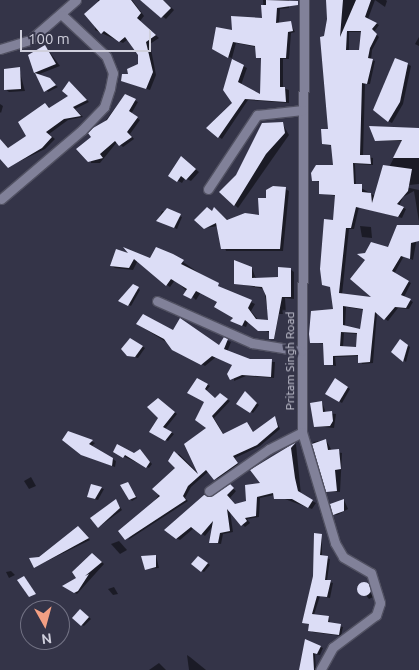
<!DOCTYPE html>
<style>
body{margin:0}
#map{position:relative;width:419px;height:670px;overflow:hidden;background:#343448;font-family:Ubuntu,sans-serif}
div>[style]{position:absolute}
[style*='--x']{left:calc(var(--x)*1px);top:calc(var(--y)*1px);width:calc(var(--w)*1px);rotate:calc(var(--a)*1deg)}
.shadow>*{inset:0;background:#0007}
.building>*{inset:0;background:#dcddf6}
.round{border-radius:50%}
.roads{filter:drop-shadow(1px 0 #515162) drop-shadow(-1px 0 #515162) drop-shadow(0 1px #515162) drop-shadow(0 -1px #515162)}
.minor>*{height:9px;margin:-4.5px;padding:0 4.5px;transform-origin:4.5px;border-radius:4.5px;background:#818199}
span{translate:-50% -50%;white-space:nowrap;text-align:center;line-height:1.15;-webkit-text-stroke:5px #343448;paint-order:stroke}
.street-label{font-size:12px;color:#d0d0dd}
.north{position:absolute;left:20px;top:600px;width:50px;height:50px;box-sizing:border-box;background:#343448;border:1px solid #727284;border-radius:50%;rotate:173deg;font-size:14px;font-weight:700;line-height:20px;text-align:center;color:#d0d0dd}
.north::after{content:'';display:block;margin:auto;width:18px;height:22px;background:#f39f83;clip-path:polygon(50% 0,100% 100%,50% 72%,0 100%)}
.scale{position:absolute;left:20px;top:30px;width:131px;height:22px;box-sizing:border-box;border:2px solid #d0d0dd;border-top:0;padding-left:6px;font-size:15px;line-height:18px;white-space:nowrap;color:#d0d0dd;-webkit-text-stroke:4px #343448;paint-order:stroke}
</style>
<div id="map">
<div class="shadow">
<div style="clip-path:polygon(98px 0,132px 0,144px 16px,140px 21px,159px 38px,150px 44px,156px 75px,150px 90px,126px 82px,139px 65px,139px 54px,128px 39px,123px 43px,95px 30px)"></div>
<div style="clip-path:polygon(140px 0,163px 0,174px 10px,166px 19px)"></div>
<div style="clip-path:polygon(263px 0,289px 0,289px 8px,280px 9px,279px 23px,290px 22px,295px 32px,291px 33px,289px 59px,283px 59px,283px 88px,289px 90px,289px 103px,248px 100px,222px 139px,219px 137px,233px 103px,233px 61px,247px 68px,241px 85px,261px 96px,262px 59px,257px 57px,256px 47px,236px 43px,232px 58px,225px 56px,233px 31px,264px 19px)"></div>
<div style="clip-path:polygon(evenodd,329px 0,375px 0,368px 19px,379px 25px,374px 32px,379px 37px,372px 50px,371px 60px,375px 61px,370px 84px,365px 84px,363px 156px,373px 158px,373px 165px,355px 164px,356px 185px,375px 196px,402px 141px,376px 141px,419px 132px,419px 184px,400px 186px,419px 190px,419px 222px,414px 191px,403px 197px,399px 206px,406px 209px,402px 218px,359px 207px,354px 229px,349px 229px,342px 295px,375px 298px,389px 248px,419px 226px,413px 260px,404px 256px,394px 274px,411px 283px,404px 297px,413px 302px,409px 309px,398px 308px,388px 321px,377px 313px,373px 363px,362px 364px,359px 356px,335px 357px,336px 366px,326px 364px,325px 344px,311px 342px,335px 310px,331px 287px,336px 196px,320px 193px,320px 182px,313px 180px,334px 166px,333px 146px,323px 144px,330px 131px,325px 38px,329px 0,349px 32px,362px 32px,360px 51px,349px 51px,349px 32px,329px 0,346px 307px,364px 310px,361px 331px,345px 327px,346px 307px,329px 0,344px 333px,358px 334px,357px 348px,343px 347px,344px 333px)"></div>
<div style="clip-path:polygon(375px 0,386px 0,387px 1px,385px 7px)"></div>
<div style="clip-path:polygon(419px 37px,419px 46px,415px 44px)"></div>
<div style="clip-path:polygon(45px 46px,60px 66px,37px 75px,58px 87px,48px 92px,35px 73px)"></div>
<div style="clip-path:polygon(407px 64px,411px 66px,403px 104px,392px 123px,388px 121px)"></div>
<div style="clip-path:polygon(19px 69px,25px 91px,9px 92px,5px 89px)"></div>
<div style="clip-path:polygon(72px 85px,89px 102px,75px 109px,83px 117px,68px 120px,49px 134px,55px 139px,45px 149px,8px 167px,0 157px,0 146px,3px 143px,9px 148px,27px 136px,45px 104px,50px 108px,70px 96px)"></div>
<div style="clip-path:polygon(125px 95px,138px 102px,131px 114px,140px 120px,130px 134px,134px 139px,123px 147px,117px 142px,100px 163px,91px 163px,93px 137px)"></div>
<div style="clip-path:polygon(0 104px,3px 106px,1px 113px,0 112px)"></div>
<div style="clip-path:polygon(282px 123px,289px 135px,238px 208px,221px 192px)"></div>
<div style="clip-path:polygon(182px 158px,199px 172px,191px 181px,185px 178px,182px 183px,170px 176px)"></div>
<div style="clip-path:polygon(285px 189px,289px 191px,283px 251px,226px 251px,218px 226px,205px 228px,215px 209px,228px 220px,260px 216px,267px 199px)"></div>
<div style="clip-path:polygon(162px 211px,182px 217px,177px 229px,158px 220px)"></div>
<div style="clip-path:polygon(360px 226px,371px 227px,372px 238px,362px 237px)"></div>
<div style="clip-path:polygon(116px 250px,150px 260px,173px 255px,222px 289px,255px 304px,251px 311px,259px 321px,269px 321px,264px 289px,235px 283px,252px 268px,256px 279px,279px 278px,290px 269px,294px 272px,294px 299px,285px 298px,286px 314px,279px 314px,274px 340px,270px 333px,248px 322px,246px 327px,236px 323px,218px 301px,201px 292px,196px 300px,175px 280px,170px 287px,167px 285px,138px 260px,133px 270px,115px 268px,112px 266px)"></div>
<div style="clip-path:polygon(133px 285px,140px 290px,131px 306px,120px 301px)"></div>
<div style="clip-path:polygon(137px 324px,220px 346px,224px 339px,231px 342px,227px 352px,250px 361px,275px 362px,274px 378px,246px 376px,234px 381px,233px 365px,216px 357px,205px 366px)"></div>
<div style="clip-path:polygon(130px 339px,145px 348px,138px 358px,128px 355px)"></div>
<div style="clip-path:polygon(400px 341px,410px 347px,406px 362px,393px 352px)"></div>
<div style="clip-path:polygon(197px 380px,210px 386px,206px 391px,216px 399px,223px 396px,230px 401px,214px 418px,224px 435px,247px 423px,254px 433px,275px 417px,280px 429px,260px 446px,235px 458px,239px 465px,218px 480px,209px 471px,191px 487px,185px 498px,188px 501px,128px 540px,177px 468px,171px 456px,179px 454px,200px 475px,186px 444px,208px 428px,206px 402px)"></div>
<div style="clip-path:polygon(335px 380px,350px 389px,342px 403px,327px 394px)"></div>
<div style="clip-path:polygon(247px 394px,259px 405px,253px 413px,238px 403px)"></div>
<div style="clip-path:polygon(161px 401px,177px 414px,165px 429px,174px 434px,168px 441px,151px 431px,160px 418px)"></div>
<div style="clip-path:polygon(322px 402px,326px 413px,336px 414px,334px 428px,315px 426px)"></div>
<div style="clip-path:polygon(68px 432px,95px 443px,91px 447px,116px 461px,115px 467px,81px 454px)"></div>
<div style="clip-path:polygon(326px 440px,332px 451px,342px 453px,340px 492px,327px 491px,313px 442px)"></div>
<div style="clip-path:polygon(296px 444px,301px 495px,316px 503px,312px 509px,274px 495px,260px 498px,259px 517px,247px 519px,250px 523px,245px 527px,230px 511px,233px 532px,223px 534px,221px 544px,210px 542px,213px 526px,205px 536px,194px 528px,180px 540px,176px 538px,196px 504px,230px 486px,236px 491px,230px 498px,236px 505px,248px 502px,262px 484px,252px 470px)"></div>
<div style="clip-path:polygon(140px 451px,152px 464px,149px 468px,114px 452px,134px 455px)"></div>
<div style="clip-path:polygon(31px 477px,36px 486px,29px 489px,24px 481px)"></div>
<div style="clip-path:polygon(128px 484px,137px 498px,132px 501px,130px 499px)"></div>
<div style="clip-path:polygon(92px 486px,104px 489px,98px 500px,91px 498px)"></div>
<div style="clip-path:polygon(344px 500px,348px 509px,337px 515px,334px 514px)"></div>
<div style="clip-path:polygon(116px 501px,122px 510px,99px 527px)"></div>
<div style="clip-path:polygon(78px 527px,90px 540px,35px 567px,40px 558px)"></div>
<div style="clip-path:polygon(322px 535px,322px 557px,330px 559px,327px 581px,333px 583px,330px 598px,320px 596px,314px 615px,329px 617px,330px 624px,343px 627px,341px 636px,312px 632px,311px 625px,303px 622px)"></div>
<div style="clip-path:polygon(119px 541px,127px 550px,120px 554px,111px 544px)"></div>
<div style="clip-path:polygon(95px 556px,104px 564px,77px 594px,65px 586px,78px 579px)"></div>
<div style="clip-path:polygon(156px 556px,159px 568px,146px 569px)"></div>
<div style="clip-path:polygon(201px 559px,210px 565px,204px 572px,202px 571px)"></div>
<div style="clip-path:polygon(11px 571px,15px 575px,9px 578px,6px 572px)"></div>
<div style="clip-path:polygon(364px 582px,373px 597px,369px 599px,357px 585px)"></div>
<div style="clip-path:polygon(114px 587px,118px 594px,113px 595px,108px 589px)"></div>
<div style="clip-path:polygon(83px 612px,91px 619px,84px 626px,82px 625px)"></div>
<div style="clip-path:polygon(306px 641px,323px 648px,320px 655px,315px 654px,316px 670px,301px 670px)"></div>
<div style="clip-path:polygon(187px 655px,190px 657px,206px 670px,189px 670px)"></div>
<div style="clip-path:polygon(159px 663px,166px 670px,149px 670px)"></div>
</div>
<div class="building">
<div style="clip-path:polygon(100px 0,131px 0,141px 13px,137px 18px,156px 35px,146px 42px,153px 72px,146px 89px,121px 81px,122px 74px,128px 74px,127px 69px,138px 64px,138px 55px,125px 37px,119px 42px,104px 31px,101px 34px,84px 14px)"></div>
<div style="clip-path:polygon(140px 0,163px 0,171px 8px,161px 18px)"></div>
<div style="clip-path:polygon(266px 0,298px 1px,298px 5px,277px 8px,276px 23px,291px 21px,293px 31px,288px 32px,286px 58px,280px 58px,280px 87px,285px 87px,286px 102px,245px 99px,218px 138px,206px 128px,232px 103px,223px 90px,232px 59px,244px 65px,238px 82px,260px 94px,261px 58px,256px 58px,255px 46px,233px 42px,228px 58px,212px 49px,216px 27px,232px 30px,231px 16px,262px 18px,261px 5px,266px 5px)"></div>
<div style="clip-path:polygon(evenodd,326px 0,343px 0,340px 37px,356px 0,371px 0,365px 17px,377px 23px,372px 29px,377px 34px,370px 48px,368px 58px,373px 59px,367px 84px,362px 83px,360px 155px,370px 155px,371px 164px,353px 163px,354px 184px,362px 184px,362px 192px,371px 193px,372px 203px,383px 165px,412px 169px,408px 191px,397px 204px,404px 207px,398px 217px,356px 207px,351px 228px,346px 228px,339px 293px,371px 297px,350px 279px,365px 260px,357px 254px,365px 253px,371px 242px,388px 247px,397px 225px,419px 225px,419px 241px,411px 243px,410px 259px,401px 256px,392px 271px,409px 281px,401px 295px,411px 299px,406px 308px,395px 307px,384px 320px,375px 312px,370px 362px,358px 363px,358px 355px,333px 356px,333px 365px,324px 365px,323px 343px,310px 343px,309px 334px,311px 311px,333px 309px,330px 287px,322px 285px,320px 269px,324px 219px,333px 220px,335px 195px,319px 194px,319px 181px,312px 181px,311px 173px,316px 165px,333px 165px,331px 145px,322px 144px,321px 129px,328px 129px,320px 37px,324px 36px,327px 19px,326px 0,347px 31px,361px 31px,359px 50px,346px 50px,347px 31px,326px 0,343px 306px,363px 309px,360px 329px,343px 325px,343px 306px,326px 0,341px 332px,357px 333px,356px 347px,340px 346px,341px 332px)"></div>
<div style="clip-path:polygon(45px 45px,56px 64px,34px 73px,28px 55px)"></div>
<div style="clip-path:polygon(395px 58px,408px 63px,400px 102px,388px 122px,373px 110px)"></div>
<div style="clip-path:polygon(20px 67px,21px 89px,4px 90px,4px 69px)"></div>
<div style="clip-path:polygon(35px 73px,50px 78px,56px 85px,44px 92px)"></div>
<div style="clip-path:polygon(69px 81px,87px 100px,73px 107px,81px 116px,64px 119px,46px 132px,52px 137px,42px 148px,8px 168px,0 159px,0 139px,8px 148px,26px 136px,18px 122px,45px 103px,49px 108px,68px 96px,62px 91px)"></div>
<div style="clip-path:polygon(125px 94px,136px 99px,129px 111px,138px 117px,127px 132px,132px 137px,119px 146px,115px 141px,100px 154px,103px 158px,88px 162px,76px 149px,91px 137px,88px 133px,93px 128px,107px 120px)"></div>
<div style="clip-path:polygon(283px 122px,285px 133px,266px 154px,234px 206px,219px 192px,236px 175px,262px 123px)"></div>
<div style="clip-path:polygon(369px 126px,419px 128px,419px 158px,393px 158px,402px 140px,375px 141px)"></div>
<div style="clip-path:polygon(181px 156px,196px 169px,186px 180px,181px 176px,177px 182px,168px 176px)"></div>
<div style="clip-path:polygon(273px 186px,286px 187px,280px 249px,221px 249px,216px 223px,204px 229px,194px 220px,207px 207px,212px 211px,214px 207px,227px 220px,245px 213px,259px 215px,258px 198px,266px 198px,266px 190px)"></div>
<div style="clip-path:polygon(167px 208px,181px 214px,174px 228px,156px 221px)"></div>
<div style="clip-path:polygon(123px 247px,150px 258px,156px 247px,173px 254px,184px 260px,181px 264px,219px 283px,218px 286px,252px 300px,248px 308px,256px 319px,268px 320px,266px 296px,262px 287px,234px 284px,234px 260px,252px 267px,252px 278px,278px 277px,278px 267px,291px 268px,291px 297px,282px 297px,274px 339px,269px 339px,269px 331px,258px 331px,245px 320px,242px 326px,230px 321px,233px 318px,214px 307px,217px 302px,196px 291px,191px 299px,183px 295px,187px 289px,171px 279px,166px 286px,134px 259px,129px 268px,110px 266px,116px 249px,128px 253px)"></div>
<div style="clip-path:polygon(133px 284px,139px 287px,128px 306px,118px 301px)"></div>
<div style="clip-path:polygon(143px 314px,173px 330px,180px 318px,219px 345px,224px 337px,228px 339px,224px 349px,250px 359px,272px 359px,271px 377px,242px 375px,230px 380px,227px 374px,232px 365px,212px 356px,201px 365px,172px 350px,164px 339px,136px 324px)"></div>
<div style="clip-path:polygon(130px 338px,143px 346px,135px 357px,127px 356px,121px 349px)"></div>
<div style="clip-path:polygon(400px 339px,408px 345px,403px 362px,391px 352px)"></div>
<div style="clip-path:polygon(197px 378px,208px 384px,205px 389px,215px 398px,220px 393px,228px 399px,212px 416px,223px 434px,247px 422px,253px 432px,275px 416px,278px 427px,257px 445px,233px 456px,238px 463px,214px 480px,206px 470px,188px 486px,183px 496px,186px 500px,125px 540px,118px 531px,160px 496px,152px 489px,175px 468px,168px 461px,174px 451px,198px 474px,184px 444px,206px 428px,195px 420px,204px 402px,187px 393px)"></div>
<div style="clip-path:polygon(335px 378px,348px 387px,339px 402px,325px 394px)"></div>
<div style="clip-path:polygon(245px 391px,257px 403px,250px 413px,236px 404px)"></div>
<div style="clip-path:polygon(158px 398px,175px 412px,163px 427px,172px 432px,165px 441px,149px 432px,158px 418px,147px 407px)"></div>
<div style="clip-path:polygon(322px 401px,323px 412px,332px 411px,333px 421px,330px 426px,314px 427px,310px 403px)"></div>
<div style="clip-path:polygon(68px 431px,93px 440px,89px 444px,113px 458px,112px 466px,81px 455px,62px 440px)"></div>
<div style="clip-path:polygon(326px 439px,328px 450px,339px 449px,341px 469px,335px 470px,337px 491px,326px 492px,312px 444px)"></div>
<div style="clip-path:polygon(296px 442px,291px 448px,295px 478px,298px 491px,313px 500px,308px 508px,292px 499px,274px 499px,273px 493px,257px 497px,256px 516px,245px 518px,247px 521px,241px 526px,227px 509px,230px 531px,220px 533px,218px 543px,209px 543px,213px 521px,201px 535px,191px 527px,176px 539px,164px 530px,204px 495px,212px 496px,230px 484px,234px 488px,227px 495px,235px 504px,246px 501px,245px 485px,260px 483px,250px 470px)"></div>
<div style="clip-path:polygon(117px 444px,134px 453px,140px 449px,150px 462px,146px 468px,125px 455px,123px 458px,113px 452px)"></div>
<div style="clip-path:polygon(128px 482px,136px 497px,129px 500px,120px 485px)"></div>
<div style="clip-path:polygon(91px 484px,102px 487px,95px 499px,87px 497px)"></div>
<div style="clip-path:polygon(116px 499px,120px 508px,98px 528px,90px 518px)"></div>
<div style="clip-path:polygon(344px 499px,344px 511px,333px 515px,330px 504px)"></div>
<div style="clip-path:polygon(78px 526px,89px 538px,34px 568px,29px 558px,39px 557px)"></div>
<div style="clip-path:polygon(314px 533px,322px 534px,320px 555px,328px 556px,325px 580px,331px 580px,327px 597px,317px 596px,312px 614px,329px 616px,328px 622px,341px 624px,339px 635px,308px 631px,309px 624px,302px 623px,313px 576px)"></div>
<div style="clip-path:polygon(92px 553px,102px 562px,85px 576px,89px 574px,78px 591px,74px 593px,62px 586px,76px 578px,72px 572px)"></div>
<div style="clip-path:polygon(156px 555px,156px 567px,145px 570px,141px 556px)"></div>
<div style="clip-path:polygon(198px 556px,208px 563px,201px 572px,191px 564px)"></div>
<div style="clip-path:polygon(24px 576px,36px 594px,29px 597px,17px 580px)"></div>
<div class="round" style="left:357px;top:582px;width:14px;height:14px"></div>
<div style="clip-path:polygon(80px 609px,89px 617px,81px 626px,72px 618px)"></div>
<div style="clip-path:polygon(305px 639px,321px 646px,317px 654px,313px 653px,314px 670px,299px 670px)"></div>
</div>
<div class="roads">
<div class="minor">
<div style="--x:304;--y:0;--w:432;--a:90.3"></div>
<div style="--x:302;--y:432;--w:116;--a:73.4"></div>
<div style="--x:335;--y:543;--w:16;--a:60"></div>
<div style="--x:343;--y:557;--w:32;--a:30"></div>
<div style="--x:371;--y:573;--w:31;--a:73"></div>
<div style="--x:380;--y:603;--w:13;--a:108"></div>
<div style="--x:376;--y:615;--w:54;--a:143.3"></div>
<div style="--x:333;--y:647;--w:26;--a:119"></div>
<div style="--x:0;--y:49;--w:31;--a:-17"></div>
<div style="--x:30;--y:40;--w:61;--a:-41"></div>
<div style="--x:208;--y:189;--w:89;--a:-56.5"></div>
<div style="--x:257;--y:115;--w:46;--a:-6.2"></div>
<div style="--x:1;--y:199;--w:106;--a:-40.4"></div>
<div style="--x:82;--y:130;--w:32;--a:-46"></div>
<div style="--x:104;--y:107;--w:20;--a:-72"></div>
<div style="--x:110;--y:88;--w:15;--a:-79"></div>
<div style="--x:113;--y:73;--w:18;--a:-112"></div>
<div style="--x:106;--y:56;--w:60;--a:-137"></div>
<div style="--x:157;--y:301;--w:104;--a:23.9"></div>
<div style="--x:252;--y:343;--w:50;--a:9.3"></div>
<div style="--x:209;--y:491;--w:73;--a:-35"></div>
<div style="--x:269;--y:449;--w:37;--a:-27"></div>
</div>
</div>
<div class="street-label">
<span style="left:290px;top:361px;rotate:-90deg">Pritam Singh Road</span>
</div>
<div class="north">N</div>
<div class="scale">100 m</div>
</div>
